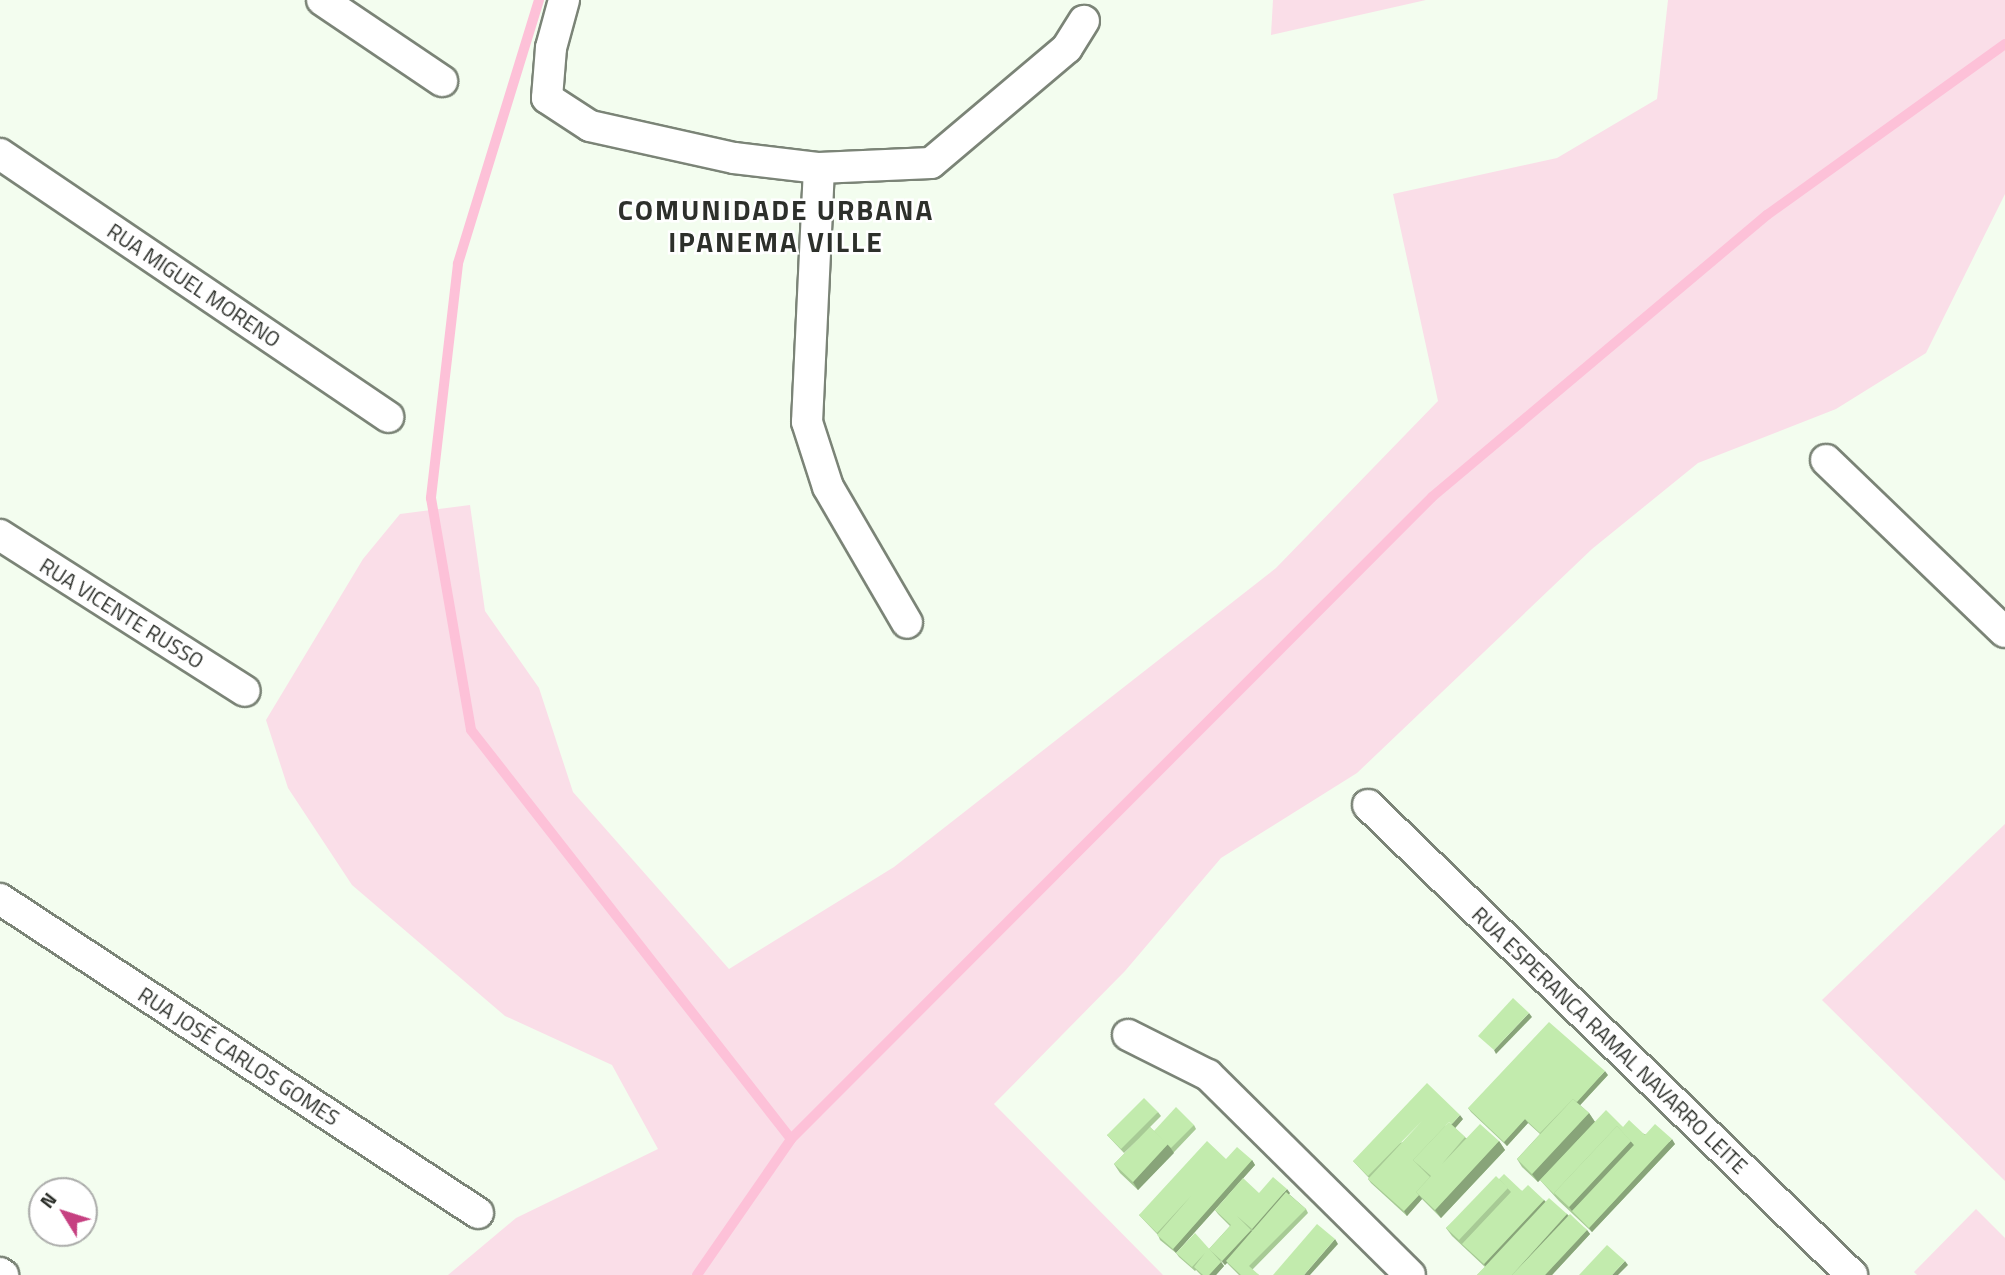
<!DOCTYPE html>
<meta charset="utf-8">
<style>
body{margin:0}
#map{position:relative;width:2005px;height:1275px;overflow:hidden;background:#f3fdef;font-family:"Titillium Web",sans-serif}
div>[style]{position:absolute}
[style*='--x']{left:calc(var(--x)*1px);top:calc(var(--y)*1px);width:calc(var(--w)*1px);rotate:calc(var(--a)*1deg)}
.green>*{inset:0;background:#fadee8}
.stream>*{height:10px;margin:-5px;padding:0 5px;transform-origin:5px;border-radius:5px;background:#fdc1d8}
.roads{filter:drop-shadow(2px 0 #7b8477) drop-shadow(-2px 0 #7b8477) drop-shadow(0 2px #7b8477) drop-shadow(0 -2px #7b8477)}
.minor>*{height:30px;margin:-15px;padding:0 15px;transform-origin:15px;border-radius:15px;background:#fff}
.wall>*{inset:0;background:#a7ca95}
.shaded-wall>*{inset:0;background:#88a479}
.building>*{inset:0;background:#c2ebad}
span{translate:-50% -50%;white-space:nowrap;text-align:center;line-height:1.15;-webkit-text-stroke:5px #fff;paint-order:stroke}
.street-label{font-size:21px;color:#2d302b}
.district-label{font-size:28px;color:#2d302b;font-weight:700;letter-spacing:2px}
.north{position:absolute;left:28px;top:1177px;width:70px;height:70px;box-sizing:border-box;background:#fff;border:2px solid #abacaa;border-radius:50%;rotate:308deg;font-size:19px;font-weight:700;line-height:28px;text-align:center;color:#2d302b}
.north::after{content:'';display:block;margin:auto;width:24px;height:32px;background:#c64081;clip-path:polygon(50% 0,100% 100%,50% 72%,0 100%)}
</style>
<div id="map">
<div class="green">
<div style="clip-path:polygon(1273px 0,1426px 0,1271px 35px)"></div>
<div style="clip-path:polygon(1668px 0,2005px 0,2005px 194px,1926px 353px,1836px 409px,1698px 463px,1592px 549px,1357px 773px,1221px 858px,1125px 971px,994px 1104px,1163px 1275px,448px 1275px,516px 1218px,658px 1149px,612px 1065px,505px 1016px,352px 885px,288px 788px,266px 720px,363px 559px,400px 514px,470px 505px,485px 611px,539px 688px,573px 792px,729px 969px,894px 867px,1276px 568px,1438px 401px,1393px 194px,1557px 158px,1657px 99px)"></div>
<div style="clip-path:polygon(2005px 824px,2005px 1181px,1822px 1000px)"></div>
<div style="clip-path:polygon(1976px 1209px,2005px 1238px,2005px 1275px,1917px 1275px,1914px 1272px)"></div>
</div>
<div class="stream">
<div style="--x:539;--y:0;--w:276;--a:107.1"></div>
<div style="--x:458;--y:264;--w:236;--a:96.6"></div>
<div style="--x:431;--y:498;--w:235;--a:80.2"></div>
<div style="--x:471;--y:730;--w:519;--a:51.96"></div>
<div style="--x:697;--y:1275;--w:165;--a:-55.3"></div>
<div style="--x:791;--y:1139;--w:907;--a:-45.04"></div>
<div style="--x:1432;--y:497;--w:438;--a:-40.1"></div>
<div style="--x:1767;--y:215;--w:293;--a:-35.7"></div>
</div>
<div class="roads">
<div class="minor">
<div style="--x:322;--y:0;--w:145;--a:34"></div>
<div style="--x:564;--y:0;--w:50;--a:105.2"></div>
<div style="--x:551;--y:48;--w:50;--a:94.6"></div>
<div style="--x:547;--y:98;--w:51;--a:33.1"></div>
<div style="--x:590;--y:126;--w:148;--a:12.5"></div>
<div style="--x:734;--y:158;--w:86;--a:6.7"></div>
<div style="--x:819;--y:168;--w:112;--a:-2.6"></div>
<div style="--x:931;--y:163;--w:178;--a:-40.2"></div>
<div style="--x:1067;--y:48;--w:32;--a:-58"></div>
<div style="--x:0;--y:154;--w:469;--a:34.1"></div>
<div style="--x:819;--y:168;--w:254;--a:92.7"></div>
<div style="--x:807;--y:422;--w:68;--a:72.1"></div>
<div style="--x:828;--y:487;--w:157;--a:59.8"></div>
<div style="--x:1826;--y:460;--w:248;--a:43.9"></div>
<div style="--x:0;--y:535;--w:290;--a:32.5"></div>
<div style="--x:1368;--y:805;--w:675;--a:44.16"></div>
<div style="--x:0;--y:899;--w:572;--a:33.3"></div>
<div style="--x:1128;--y:1035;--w:89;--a:26.6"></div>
<div style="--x:1208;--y:1075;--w:284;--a:44.7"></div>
<div style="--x:0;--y:1273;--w:4;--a:34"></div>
</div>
</div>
<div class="wall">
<div style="clip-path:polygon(1608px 1075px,1580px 1105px,1589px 1113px,1595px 1122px,1623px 1127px,1675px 1144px,1592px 1232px,1559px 1201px,1540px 1180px,1538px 1182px,1522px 1167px,1517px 1159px,1540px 1134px,1528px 1123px,1507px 1146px,1471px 1112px,1468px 1108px)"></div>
<div style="clip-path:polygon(1158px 1112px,1161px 1116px,1150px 1127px,1154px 1131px,1194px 1125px,1196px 1129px,1138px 1190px,1120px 1173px,1114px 1164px,1144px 1134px,1124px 1153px,1107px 1135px)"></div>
<div style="clip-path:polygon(1463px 1119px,1455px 1128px,1466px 1138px,1499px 1141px,1505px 1150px,1441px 1218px,1422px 1199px,1407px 1216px,1371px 1183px,1368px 1179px,1369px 1178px,1353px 1161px)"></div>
<div style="clip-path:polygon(1226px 1159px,1252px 1160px,1255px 1165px,1176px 1253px,1160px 1240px,1158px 1235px,1139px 1215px)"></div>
<div style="clip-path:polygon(1499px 1179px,1522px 1191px,1544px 1200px,1546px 1202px,1567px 1214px,1587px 1230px,1590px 1234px,1552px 1275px,1477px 1275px,1485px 1267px,1452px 1236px,1446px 1228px)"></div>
<div style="clip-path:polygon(1259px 1193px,1290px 1193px,1289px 1194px,1306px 1209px,1308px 1213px,1252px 1270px,1259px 1275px,1239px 1275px,1227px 1263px,1225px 1265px,1220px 1260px,1224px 1266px,1216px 1275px,1201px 1275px,1196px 1270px,1195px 1271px,1179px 1257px,1176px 1253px,1209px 1249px,1230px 1226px,1218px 1214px,1215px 1210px)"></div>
</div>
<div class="shaded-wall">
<div style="clip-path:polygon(1529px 1013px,1532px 1017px,1496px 1054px,1494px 1050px)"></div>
<div style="clip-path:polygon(1605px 1071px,1608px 1075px,1547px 1141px,1544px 1137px)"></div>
<div style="clip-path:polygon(1589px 1113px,1595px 1122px,1538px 1182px,1532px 1174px)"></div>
<div style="clip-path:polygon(1460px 1115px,1463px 1119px,1421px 1167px,1417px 1163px)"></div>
<div style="clip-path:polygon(1525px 1119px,1528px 1123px,1507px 1146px,1504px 1142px)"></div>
<div style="clip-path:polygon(1672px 1139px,1675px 1144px,1592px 1232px,1589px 1228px)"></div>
<div style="clip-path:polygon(1499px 1141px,1505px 1150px,1441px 1218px,1435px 1210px)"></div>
<div style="clip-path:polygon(1631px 1141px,1637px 1149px,1572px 1211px,1575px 1215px,1569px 1207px)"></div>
<div style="clip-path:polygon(1168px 1144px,1174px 1153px,1138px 1190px,1133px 1182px)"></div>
<div style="clip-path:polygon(1252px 1160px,1255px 1165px,1176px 1253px,1173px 1249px)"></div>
<div style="clip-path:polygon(1287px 1189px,1290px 1193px,1255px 1233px,1252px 1229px)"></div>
<div style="clip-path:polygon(1419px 1195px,1422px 1199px,1407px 1216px,1404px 1211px)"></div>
<div style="clip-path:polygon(1544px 1200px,1547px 1204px,1487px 1269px,1484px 1264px)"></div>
<div style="clip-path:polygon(1567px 1214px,1569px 1218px,1512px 1275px)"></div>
<div style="clip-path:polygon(1251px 1230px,1254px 1234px,1225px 1265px,1222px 1261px)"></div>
<div style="clip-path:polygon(1587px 1230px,1590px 1234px,1552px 1275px,1545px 1275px)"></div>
<div style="clip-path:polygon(1335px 1239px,1338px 1244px,1310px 1275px,1304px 1275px)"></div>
<div style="clip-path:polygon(1625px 1261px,1628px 1265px,1618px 1275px,1612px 1275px)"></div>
<div style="clip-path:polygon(1221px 1262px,1224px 1266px,1216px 1275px,1209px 1275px)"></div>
</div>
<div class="building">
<div style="clip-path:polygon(1513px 998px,1529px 1013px,1494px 1050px,1478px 1036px)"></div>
<div style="clip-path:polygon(1549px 1022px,1605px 1071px,1577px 1102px,1573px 1099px,1540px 1133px,1525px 1119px,1504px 1142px,1468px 1108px)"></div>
<div style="clip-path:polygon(1427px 1083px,1460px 1115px,1452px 1124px,1449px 1122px,1413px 1160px,1430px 1177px,1416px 1192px,1419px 1195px,1404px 1211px,1368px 1179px,1422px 1121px,1368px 1176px,1353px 1161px)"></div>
<div style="clip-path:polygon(1144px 1098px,1158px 1112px,1121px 1149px,1107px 1135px)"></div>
<div style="clip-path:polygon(1573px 1099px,1589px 1113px,1532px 1174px,1517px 1159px)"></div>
<div style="clip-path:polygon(1176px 1107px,1194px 1125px,1171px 1148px,1154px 1131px)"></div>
<div style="clip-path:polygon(1606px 1110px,1623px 1127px,1629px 1120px,1645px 1135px,1655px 1124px,1672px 1139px,1589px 1228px,1572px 1211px,1634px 1145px,1617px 1126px,1554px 1193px,1555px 1195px,1540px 1180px)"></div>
<div style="clip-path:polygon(1449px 1122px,1465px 1137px,1442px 1164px,1480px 1124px,1499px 1141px,1435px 1210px,1416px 1192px,1431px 1176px,1413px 1160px)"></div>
<div style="clip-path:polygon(1617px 1126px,1631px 1141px,1569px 1207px,1554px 1193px)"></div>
<div style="clip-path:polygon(1150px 1127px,1168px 1144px,1133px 1182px,1114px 1164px)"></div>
<div style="clip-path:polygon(1207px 1141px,1226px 1159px,1237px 1147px,1252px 1160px,1173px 1249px,1157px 1235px,1191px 1196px,1157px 1233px,1139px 1215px)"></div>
<div style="clip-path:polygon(1504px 1174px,1522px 1191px,1528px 1185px,1544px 1200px,1484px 1264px,1462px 1244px,1511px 1192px,1499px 1179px)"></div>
<div style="clip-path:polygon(1496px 1176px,1508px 1188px,1459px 1240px,1446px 1228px)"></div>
<div style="clip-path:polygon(1273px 1177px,1287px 1189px,1252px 1229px,1237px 1216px,1251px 1230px,1222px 1261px,1209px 1249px,1231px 1225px,1215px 1210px,1243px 1178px,1259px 1193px)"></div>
<div style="clip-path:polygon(1286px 1192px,1306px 1209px,1249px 1266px,1259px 1275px,1241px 1275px,1226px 1261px)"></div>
<div style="clip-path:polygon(1549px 1198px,1567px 1214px,1512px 1275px,1477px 1275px)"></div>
<div style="clip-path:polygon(1570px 1214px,1587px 1230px,1545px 1275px,1512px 1275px)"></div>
<div style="clip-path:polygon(1317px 1224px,1335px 1239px,1304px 1275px,1273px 1275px)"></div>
<div style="clip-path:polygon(1195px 1233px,1221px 1262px,1209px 1275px,1203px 1275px,1194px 1267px,1205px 1253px,1192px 1267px,1176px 1253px)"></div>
<div style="clip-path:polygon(1607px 1245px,1625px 1261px,1612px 1275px,1579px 1275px)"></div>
</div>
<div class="street-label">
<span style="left:194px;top:285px;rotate:34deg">RUA MIGUEL MORENO</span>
<span style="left:122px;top:613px;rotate:32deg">RUA VICENTE RUSSO</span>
<span style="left:1610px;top:1040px;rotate:44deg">RUA ESPERANCA RAMAL NAVARRO LEITE</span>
<span style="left:239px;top:1056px;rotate:33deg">RUA JOSÉ CARLOS GOMES</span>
</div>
<div class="district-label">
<span style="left:776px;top:226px">COMUNIDADE URBANA<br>IPANEMA VILLE</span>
</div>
<div class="north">N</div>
</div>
